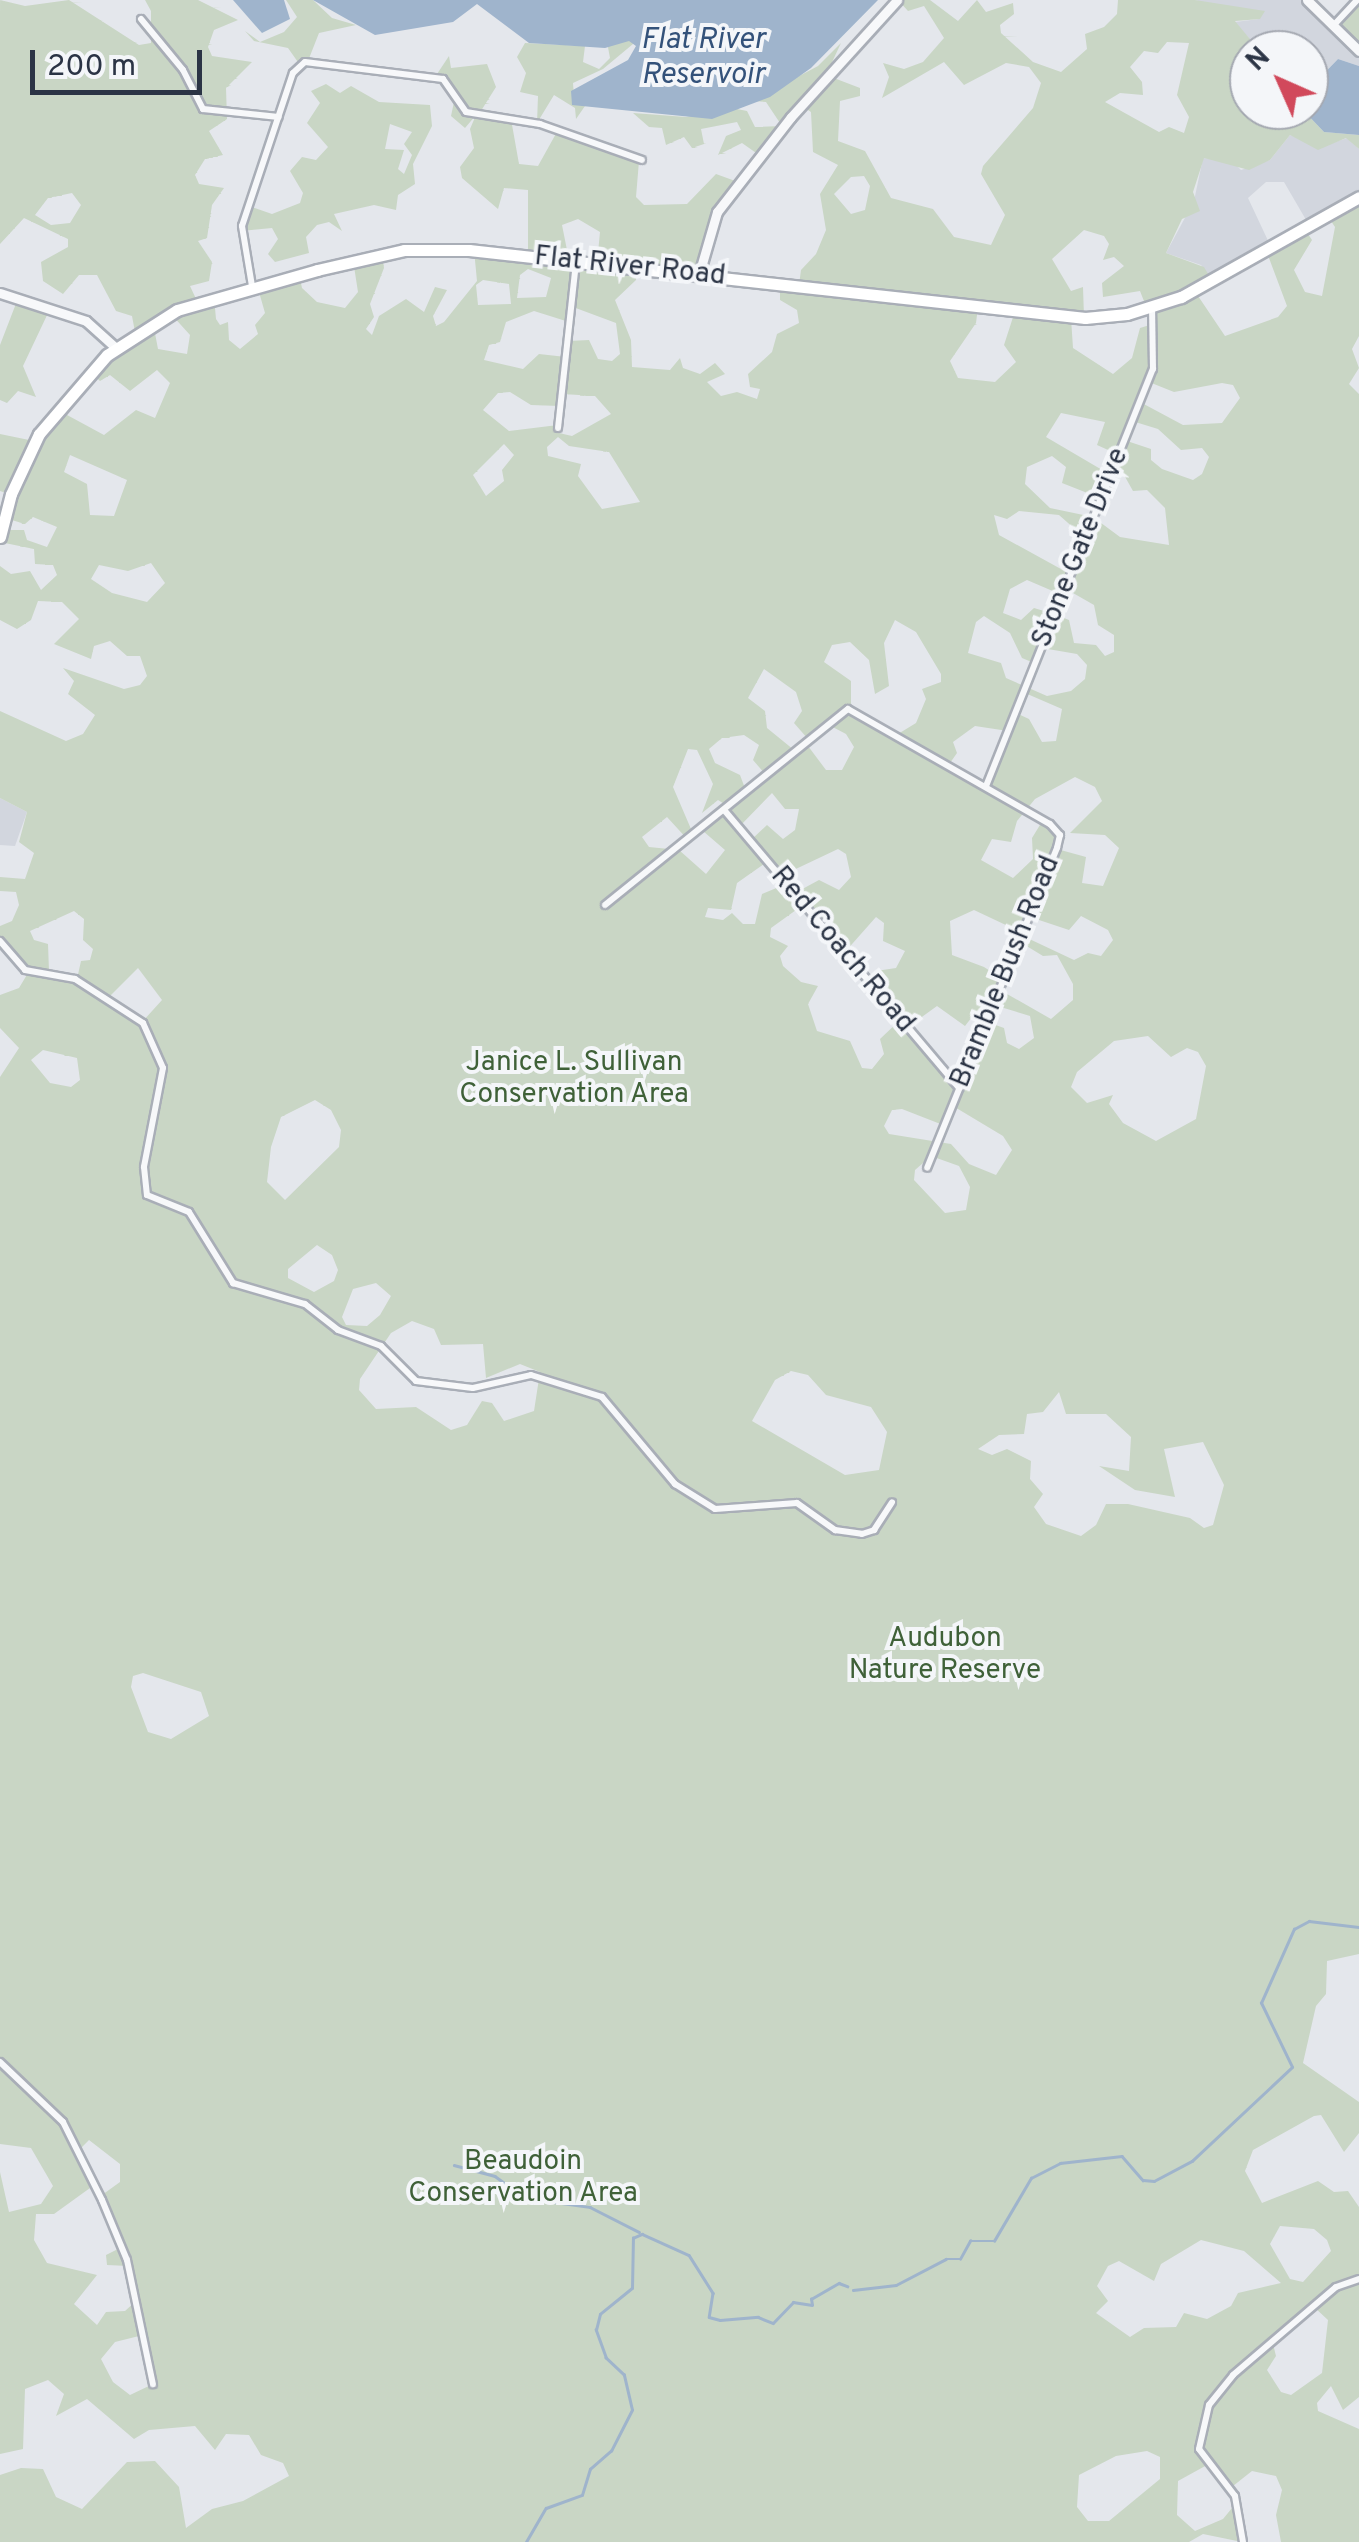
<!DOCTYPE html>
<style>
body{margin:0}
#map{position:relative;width:1359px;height:2542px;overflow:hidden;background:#e4e7ec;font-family:Overpass,sans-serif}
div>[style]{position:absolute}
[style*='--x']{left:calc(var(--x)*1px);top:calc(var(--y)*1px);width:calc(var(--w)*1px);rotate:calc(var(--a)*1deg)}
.built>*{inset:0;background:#d2d6de}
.green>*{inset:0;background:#c9d6c5}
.water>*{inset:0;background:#9fb4cc}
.stream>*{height:2.5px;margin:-1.25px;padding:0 1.25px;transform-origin:1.25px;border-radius:1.25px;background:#9fb4cc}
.roads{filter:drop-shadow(2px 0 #a9aeb7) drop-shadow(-2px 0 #a9aeb7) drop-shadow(0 2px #a9aeb7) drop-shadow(0 -2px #a9aeb7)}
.minor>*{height:6px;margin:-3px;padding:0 3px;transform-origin:3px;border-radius:3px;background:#f7f8fa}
.tertiary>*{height:9px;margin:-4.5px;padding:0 4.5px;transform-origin:4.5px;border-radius:4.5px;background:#f7f8fa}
.primary>*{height:11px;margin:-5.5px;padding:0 5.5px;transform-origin:5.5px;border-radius:5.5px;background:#fff}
span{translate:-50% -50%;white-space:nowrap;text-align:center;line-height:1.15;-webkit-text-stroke:8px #f4f6f9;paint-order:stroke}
.street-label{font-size:28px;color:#2b3445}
.park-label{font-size:28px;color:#3f6138}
.water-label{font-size:30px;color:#34527a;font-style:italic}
.north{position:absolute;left:1229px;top:30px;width:100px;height:100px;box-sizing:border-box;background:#f4f6f9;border:2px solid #a4a8b1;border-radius:50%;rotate:315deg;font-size:28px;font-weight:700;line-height:40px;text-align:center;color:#2b3445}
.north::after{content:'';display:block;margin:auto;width:35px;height:45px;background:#d1495b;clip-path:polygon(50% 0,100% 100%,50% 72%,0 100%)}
.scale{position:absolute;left:30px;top:50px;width:172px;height:45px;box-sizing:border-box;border:5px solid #2b3445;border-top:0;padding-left:12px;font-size:30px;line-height:35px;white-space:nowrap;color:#2b3445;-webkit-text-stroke:8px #f4f6f9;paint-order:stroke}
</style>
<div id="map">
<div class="built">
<div style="clip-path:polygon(1195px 0,1307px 0,1359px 51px,1359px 66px,1338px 59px,1309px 89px,1309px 50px,1259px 50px,1235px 22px,1259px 19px)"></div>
<div style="clip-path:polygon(1290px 135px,1321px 147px,1347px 138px,1359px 149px,1359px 196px,1309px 225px,1284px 182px,1266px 182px,1248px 198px,1271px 247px,1211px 279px,1201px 265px,1166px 253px,1194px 201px,1203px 158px,1232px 161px,1241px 170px,1270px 160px)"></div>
<div style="clip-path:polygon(0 798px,27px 812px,15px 846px,0 845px)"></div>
</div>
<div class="green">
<div style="clip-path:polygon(evenodd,0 0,25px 6px,69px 0,139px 45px,151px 43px,151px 11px,145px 0,198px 0,238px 20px,214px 30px,208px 47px,212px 56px,252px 62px,226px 88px,227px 119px,209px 131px,223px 155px,205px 159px,195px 175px,199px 184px,224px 188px,212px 205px,207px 238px,198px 241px,212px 262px,209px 281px,190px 286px,197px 301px,214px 297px,216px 319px,220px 325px,228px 322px,229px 340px,240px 349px,258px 334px,255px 325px,265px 313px,257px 285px,299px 274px,302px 288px,317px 302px,345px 308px,358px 292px,353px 260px,382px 254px,384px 268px,370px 304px,374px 317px,366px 329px,372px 335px,379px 316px,406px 299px,424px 312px,435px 287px,447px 290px,433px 316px,436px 326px,444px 322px,477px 281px,474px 250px,528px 255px,528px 190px,504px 188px,498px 209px,462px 178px,460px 167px,474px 148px,470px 129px,476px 115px,465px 128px,451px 116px,454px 102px,435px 77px,449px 56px,451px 68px,487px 64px,496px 87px,479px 114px,511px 119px,519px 164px,538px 166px,558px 130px,639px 161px,636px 197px,644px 205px,687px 204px,716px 174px,738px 182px,717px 211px,698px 274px,637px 269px,636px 280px,615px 300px,631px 340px,632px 367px,670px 370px,680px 358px,683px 368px,700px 374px,715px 363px,725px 374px,707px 382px,721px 396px,737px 392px,757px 399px,760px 389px,750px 387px,748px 374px,772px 352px,777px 334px,799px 323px,797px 310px,780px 300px,780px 284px,799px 285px,801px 270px,816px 254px,826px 230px,820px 194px,838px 165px,813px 152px,811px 112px,802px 106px,759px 155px,742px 143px,718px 155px,726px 136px,741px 130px,737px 122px,701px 129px,704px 144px,692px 148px,684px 137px,666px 145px,662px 128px,649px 127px,633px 113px,686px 117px,732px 108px,747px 111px,755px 127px,782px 126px,766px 102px,752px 101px,818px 66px,841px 43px,826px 75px,860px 88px,860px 96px,840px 101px,838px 141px,865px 151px,891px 198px,933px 209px,954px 237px,991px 245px,1005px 215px,981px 174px,983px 166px,1033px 108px,1041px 83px,1029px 67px,1006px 63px,964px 85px,944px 62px,882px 98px,889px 77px,883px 63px,904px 69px,923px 62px,944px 38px,924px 6px,908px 11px,898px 0,930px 0,958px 21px,977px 0,986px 12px,1013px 3px,1014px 14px,1000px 25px,1001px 33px,1033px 62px,1061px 72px,1087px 49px,1085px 34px,1104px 27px,1117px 14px,1118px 0,1195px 0,1265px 11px,1260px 19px,1235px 21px,1259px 50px,1249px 50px,1249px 110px,1303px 110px,1324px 132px,1359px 135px,1359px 149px,1346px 138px,1318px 150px,1290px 135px,1270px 160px,1249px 170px,1204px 158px,1193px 192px,1200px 211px,1182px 219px,1166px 253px,1204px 267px,1211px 279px,1194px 290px,1225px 336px,1278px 317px,1287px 306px,1266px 250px,1304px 228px,1312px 240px,1294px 270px,1305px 292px,1322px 296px,1335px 227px,1327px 215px,1359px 196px,1359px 336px,1352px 349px,1359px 368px,1349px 384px,1359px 394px,1359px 1954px,1327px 1961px,1326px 1994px,1316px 2006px,1303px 2063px,1359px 2102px,1359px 2133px,1344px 2152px,1321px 2115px,1314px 2116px,1253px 2150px,1245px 2171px,1262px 2203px,1318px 2181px,1334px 2192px,1348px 2191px,1359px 2207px,1359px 2397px,1343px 2410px,1331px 2386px,1317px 2403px,1318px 2411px,1359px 2429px,1359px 2542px,1281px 2542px,1276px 2515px,1282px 2490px,1276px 2476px,1252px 2471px,1233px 2486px,1207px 2465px,1178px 2481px,1177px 2515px,1195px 2531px,1223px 2519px,1237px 2502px,1242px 2542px,1203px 2534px,1189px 2542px,0 2542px,0 2475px,21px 2468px,43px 2469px,56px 2497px,82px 2509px,127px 2462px,155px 2461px,179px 2487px,186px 2528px,212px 2509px,243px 2501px,289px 2476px,283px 2463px,261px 2455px,249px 2435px,226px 2434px,215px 2450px,195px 2426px,149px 2430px,134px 2439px,87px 2399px,56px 2416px,64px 2394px,48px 2380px,25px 2389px,23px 2449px,0 2454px,0 2172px,9px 2212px,41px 2204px,53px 2186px,31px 2148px,0 2144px,0 1077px,19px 1048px,0 1028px,0 995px,19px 988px,28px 973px,0 941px,0 926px,12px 921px,19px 905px,16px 892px,0 891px,0 877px,25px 879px,34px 853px,19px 842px,27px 812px,0 798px,0 711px,66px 741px,83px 734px,95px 715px,68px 694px,74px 681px,63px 668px,124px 689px,140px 685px,147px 676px,140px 656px,127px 656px,110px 641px,94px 646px,91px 659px,54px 644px,79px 619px,62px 602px,38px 601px,31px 620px,17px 629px,0 620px,0 566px,11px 574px,30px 571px,41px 590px,57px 575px,53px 565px,35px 564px,34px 549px,0 542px,0 513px,9px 494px,0 491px,0 434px,34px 441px,56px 409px,104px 435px,136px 410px,155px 418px,170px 383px,157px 370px,130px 391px,110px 375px,100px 381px,89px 371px,135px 332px,132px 316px,116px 311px,97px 275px,79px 275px,63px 294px,43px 281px,41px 262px,68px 247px,68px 239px,24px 218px,0 244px,0 0,1167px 42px,1189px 43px,1177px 95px,1189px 117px,1184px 133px,1169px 127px,1159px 132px,1105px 102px,1120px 93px,1143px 95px,1142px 82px,1130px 67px,1144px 51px,1158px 53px,1167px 42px,0 0,864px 176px,870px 186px,865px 210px,851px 214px,834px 194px,851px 177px,864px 176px,0 0,72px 193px,81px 205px,70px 223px,51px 225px,35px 215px,48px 198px,72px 193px,0 0,578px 219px,600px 232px,597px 263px,569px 260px,562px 225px,578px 219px,0 0,1084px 230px,1104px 236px,1109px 244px,1103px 260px,1114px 257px,1124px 266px,1102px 283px,1103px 297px,1140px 291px,1153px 324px,1140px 328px,1132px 358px,1113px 374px,1073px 348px,1071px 318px,1084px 317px,1083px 287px,1071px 291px,1052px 259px,1084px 230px,0 0,528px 269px,551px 278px,546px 297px,517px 298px,520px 275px,528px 269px,0 0,483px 280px,509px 284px,511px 304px,478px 305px,476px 285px,483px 280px,0 0,573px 307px,616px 323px,620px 354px,612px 361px,598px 359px,589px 340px,569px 341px,566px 357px,539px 354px,523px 369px,484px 360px,489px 345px,500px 342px,506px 322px,534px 311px,569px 322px,573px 307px,0 0,978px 307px,1015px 311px,1004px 345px,1016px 362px,995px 382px,958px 378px,950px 361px,976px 323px,978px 307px,0 0,171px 314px,190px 335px,187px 354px,158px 349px,153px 323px,171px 314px,0 0,1149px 382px,1174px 392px,1222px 383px,1233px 385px,1240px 398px,1222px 423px,1183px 425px,1140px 402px,1149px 382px,0 0,510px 392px,531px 405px,560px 406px,563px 394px,595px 396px,611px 414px,572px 436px,559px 433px,558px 425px,509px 431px,483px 410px,498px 393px,510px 392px,0 0,1061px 413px,1105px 422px,1097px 445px,1117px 454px,1111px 470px,1124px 475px,1133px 491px,1147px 490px,1165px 508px,1169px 545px,1120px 537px,1093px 517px,1050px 508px,1025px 484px,1027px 467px,1052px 456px,1066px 467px,1062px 483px,1100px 498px,1109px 474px,1046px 437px,1061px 413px,0 0,1132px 421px,1158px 429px,1181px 450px,1202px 448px,1209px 457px,1202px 474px,1193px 480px,1162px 469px,1151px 460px,1151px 449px,1124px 440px,1132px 421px,0 0,558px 437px,569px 446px,609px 452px,640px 502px,602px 509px,578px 476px,581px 464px,548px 456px,547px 447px,558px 437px,0 0,504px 444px,514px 455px,502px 470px,504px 481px,486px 496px,473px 475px,504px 444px,0 0,70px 455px,127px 480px,114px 516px,90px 515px,87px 484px,64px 472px,70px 455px,0 0,1019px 511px,1059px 515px,1084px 537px,1070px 574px,999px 535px,994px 515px,1007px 519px,1019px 511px,0 0,33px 517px,57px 527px,47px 547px,27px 540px,24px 530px,2px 530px,5px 518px,25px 524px,33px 517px,0 0,151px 563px,165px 583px,147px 602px,112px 593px,91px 579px,99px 565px,128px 571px,151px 563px,0 0,1027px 580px,1062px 595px,1066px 589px,1094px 605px,1098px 625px,1114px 635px,1114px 652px,1105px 656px,1096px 645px,1074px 643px,1069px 620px,1054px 614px,1034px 608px,1021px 620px,1003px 613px,1010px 589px,1027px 580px,0 0,984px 616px,1010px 633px,1022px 658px,1034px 663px,1042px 648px,1077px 654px,1087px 665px,1085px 679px,1071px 691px,1047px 696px,1006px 678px,1001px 663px,968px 653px,976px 622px,984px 616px,0 0,895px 620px,916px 632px,941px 674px,941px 682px,922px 689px,926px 699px,916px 723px,898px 734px,851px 708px,851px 681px,824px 662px,832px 645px,850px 642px,869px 660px,875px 694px,889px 686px,884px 643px,895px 620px,0 0,764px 669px,796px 692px,802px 711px,794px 723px,808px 739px,827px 724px,846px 734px,854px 747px,842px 770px,826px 770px,805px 742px,794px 750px,767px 728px,765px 711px,748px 698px,764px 669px,0 0,1025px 693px,1062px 709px,1056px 741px,1042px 742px,1029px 719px,1016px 713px,1025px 693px,0 0,975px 726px,1008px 731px,985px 785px,950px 763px,957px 753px,953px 742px,975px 726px,0 0,744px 735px,759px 745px,753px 760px,765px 774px,746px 791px,740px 775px,715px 763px,709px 749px,722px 738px,744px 735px,0 0,688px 749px,697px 750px,713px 784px,702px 813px,718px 800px,729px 807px,703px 831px,725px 850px,706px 874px,679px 850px,649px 847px,642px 837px,667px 817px,689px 841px,694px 836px,673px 787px,688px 749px,0 0,1075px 777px,1095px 787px,1102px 801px,1070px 833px,1105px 835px,1119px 848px,1103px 886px,1082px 883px,1086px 857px,1057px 849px,1059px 833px,1043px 820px,1032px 838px,1033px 859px,1013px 878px,981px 860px,992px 839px,1011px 842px,1017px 821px,1035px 799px,1075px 777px,0 0,772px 793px,785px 809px,799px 809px,795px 830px,783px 839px,767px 825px,751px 840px,739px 827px,772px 793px,0 0,838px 849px,846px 854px,851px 877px,839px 890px,819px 880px,795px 893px,786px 884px,762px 894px,755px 924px,743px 924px,732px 913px,723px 920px,705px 917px,708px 908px,731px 910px,737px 883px,767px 862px,781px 876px,838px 849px,0 0,803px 905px,845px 952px,876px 917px,884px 923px,883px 941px,905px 951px,896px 968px,876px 971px,867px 980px,900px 1020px,880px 1039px,884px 1054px,872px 1069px,862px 1068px,850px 1041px,817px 1031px,808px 1004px,818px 986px,801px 982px,783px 966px,780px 956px,788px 946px,770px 937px,771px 928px,803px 905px,0 0,974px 910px,1023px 933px,1030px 917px,1069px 930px,1081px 916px,1108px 930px,1113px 940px,1101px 956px,1088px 953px,1074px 960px,1023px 936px,1020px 942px,1043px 956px,1057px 955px,1073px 984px,1073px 1000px,1051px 1019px,1000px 990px,1004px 980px,984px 967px,952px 955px,950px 921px,974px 910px,0 0,74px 911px,84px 919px,83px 940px,93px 949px,90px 960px,81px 961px,77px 979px,49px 971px,48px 944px,34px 940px,30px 931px,74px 911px,0 0,138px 968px,162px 1000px,143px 1021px,110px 996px,138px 968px,0 0,994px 1005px,1030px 1016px,1034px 1038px,1019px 1049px,1007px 1043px,1004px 1028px,987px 1022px,958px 1086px,908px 1027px,937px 1006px,965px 1026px,972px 1017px,987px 1021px,994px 1005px,0 0,1148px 1036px,1171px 1057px,1187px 1048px,1198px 1052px,1206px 1066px,1196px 1119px,1156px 1141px,1123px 1123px,1109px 1104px,1113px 1095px,1087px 1103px,1071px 1087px,1077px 1072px,1114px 1041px,1148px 1036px,0 0,43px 1050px,77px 1058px,80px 1080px,71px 1087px,50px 1083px,31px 1060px,43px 1050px,0 0,315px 1100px,331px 1110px,341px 1130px,339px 1147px,285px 1200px,267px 1182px,271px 1147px,281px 1117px,315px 1100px,0 0,953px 1106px,1003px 1136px,1012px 1150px,996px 1175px,969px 1164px,951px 1144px,889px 1134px,884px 1126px,892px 1110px,902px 1109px,943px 1125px,953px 1106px,0 0,931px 1156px,959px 1166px,970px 1187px,966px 1210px,945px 1213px,914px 1180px,915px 1170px,931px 1156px,0 0,317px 1245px,332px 1255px,338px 1270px,334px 1281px,314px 1292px,288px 1278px,288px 1269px,317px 1245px,0 0,376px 1283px,391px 1296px,380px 1315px,367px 1326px,346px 1325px,342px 1317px,353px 1289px,376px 1283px,0 0,412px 1321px,434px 1329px,441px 1345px,483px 1344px,486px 1378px,520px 1364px,540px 1372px,534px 1411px,504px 1421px,492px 1403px,482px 1401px,467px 1425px,451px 1430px,416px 1407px,376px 1409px,359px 1390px,360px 1379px,391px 1333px,412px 1321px,0 0,791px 1371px,808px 1375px,826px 1395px,871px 1407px,887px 1432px,879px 1470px,845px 1475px,752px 1421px,775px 1380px,791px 1371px,0 0,1059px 1392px,1066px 1414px,1106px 1414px,1131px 1437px,1129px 1471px,1099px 1466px,1135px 1490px,1175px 1497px,1164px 1449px,1203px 1442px,1224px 1485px,1213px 1525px,1204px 1528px,1190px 1518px,1128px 1504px,1106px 1504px,1096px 1525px,1081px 1536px,1046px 1524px,1034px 1507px,1043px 1494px,1030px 1479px,1031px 1461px,1007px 1449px,992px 1455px,978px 1449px,999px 1435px,1024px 1434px,1027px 1414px,1043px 1412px,1059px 1392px,0 0,143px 1673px,201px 1692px,209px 1716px,171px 1739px,148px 1732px,131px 1687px,133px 1676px,143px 1673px,0 0,89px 2140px,120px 2164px,120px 2182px,102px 2195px,120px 2248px,106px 2255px,107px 2265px,128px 2266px,136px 2301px,125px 2311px,106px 2312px,97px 2325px,74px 2304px,97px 2275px,47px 2263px,34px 2240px,36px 2214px,54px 2214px,90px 2188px,76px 2153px,89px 2140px,0 0,1280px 2226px,1314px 2229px,1327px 2240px,1331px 2251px,1303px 2282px,1290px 2279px,1270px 2244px,1280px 2226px,0 0,1201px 2240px,1244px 2251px,1281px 2283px,1238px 2293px,1231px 2306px,1207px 2319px,1184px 2313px,1176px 2327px,1144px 2328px,1130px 2337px,1096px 2313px,1108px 2301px,1097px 2286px,1108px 2266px,1119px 2261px,1154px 2281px,1161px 2264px,1201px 2240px,0 0,1314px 2307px,1328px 2320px,1322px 2373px,1291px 2395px,1281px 2392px,1267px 2370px,1276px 2356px,1273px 2344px,1314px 2307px,0 0,143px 2335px,153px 2384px,130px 2395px,113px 2382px,101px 2359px,115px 2342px,143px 2335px,0 0,1147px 2451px,1160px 2457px,1160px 2479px,1109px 2521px,1088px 2521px,1077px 2507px,1079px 2475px,1116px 2456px,1147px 2451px)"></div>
<div style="clip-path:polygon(286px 0,313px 0,332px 18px,356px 25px,319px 33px,308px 61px,300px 65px,288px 48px,254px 41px,245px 31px,260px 42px,284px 32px,297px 17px)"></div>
<div style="clip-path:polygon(1359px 0,1359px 51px,1335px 28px)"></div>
<div style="clip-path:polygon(639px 39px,603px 69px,573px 83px,574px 97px,585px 106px,576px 119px,575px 108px,554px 95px,537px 123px,538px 96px,520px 92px,526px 73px,517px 57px,525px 43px,585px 46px,583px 62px,599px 69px,610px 58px,607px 42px)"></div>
<div style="clip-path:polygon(evenodd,326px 84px,340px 93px,351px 86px,379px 102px,430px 105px,432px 126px,413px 164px,415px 184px,398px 195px,396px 210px,374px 205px,334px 214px,342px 231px,329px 222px,317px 225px,306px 237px,309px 253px,275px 262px,268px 254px,278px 239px,272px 228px,242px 231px,249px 206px,272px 214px,300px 203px,303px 193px,290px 171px,302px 157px,316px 160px,328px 147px,307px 123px,320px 103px,311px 91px,326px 84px,390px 124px,412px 132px,404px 144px,412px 155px,404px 174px,398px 169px,404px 150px,385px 149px,390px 124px)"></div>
<div style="clip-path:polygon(17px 301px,49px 311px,23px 366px,36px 397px,18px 391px,7px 403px,0 400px,0 345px)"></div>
</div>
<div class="water">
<div style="clip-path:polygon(233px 0,284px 0,290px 19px,262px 33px)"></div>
<div style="clip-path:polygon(313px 0,878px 0,811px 68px,770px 97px,712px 119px,572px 105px,571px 91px,628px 60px,636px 46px,629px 41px,605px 48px,529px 43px,477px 4px,453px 22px,375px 35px)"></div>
<div style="clip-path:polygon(1338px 59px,1359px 66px,1359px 135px,1324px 132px,1303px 110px,1309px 110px,1309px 89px)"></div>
</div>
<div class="stream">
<div style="--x:454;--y:2165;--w:42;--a:15"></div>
<div style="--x:495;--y:2176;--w:37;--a:36"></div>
<div style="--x:525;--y:2198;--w:66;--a:7.9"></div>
<div style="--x:590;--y:2207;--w:55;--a:27"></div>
<div style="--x:853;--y:2290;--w:43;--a:-6.6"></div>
<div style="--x:896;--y:2285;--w:56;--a:-27.5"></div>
<div style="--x:946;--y:2259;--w:14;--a:0"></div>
<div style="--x:960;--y:2259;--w:21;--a:-61"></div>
<div style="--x:970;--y:2241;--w:24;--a:0"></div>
<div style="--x:994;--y:2241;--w:73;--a:-59.6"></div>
<div style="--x:1031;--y:2178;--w:33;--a:-27"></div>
<div style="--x:1060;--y:2163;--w:62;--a:-6.4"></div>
<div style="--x:1122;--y:2156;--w:32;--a:49"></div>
<div style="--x:1143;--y:2180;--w:11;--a:5"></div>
<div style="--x:1154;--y:2181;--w:43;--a:-27.8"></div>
<div style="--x:1192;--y:2161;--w:137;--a:-43.2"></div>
<div style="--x:1292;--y:2067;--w:71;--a:-115.8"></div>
<div style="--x:1261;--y:2003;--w:81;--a:-66"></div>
<div style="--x:1294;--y:1929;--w:17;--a:-28"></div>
<div style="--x:1309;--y:1921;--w:50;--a:6.8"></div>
<div style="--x:526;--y:2542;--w:39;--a:-60"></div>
<div style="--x:546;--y:2508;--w:38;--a:-20"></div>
<div style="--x:582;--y:2495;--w:27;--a:-73"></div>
<div style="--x:590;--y:2469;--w:28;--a:-41"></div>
<div style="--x:611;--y:2451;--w:46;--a:-62.9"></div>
<div style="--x:632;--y:2410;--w:36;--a:-103"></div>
<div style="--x:624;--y:2375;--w:25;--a:-137"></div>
<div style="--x:606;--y:2358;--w:30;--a:-110"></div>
<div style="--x:596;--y:2330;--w:16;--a:-76"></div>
<div style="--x:600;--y:2314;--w:41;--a:-39.1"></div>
<div style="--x:632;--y:2288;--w:50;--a:-88.9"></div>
<div style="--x:633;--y:2238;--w:10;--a:-24"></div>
<div style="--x:642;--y:2234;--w:51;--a:24.1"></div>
<div style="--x:689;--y:2255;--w:45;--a:57.7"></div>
<div style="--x:713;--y:2293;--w:24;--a:99"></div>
<div style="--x:709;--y:2317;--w:11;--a:15"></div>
<div style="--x:720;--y:2320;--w:38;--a:-5"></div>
<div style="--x:758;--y:2317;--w:16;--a:22"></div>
<div style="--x:773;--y:2323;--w:29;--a:-46"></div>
<div style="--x:793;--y:2302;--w:19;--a:9"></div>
<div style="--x:812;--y:2305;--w:6;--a:-99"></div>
<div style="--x:811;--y:2299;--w:32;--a:-30"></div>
<div style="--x:839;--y:2283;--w:9;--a:21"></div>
</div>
<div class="roads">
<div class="minor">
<div style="--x:141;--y:19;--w:66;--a:50.5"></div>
<div style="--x:183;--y:70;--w:44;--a:62.9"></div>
<div style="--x:203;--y:109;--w:76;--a:6"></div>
<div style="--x:1333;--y:26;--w:35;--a:-47"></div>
<div style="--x:252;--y:286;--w:61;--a:-99.5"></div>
<div style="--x:242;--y:226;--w:161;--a:-71.6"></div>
<div style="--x:293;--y:73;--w:16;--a:-43"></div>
<div style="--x:305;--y:62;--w:139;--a:7"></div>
<div style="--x:443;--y:79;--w:40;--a:55.1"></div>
<div style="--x:466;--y:112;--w:75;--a:9.2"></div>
<div style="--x:540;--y:124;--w:108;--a:19.4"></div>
<div style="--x:558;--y:428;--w:166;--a:-83.8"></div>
<div style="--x:986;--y:786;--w:449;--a:-68.2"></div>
<div style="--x:1153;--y:369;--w:62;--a:-90.9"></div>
<div style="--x:725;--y:811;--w:363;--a:49.8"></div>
<div style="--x:605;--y:905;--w:312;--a:-38.9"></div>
<div style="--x:848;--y:709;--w:232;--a:29.7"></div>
<div style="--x:1050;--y:824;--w:15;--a:48"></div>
<div style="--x:1060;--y:835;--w:13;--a:103"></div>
<div style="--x:1057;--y:848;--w:345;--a:112.1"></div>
<div style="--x:0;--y:941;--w:38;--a:49"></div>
<div style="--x:25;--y:970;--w:51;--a:10.2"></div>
<div style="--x:75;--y:979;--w:81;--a:32.9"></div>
<div style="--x:143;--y:1023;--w:49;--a:66"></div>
<div style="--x:163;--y:1068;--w:101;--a:100.9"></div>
<div style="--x:144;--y:1167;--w:28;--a:84"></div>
<div style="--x:147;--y:1195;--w:45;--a:22"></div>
<div style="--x:189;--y:1212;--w:84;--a:58.2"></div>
<div style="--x:233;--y:1283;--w:75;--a:16.3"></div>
<div style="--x:305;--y:1304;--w:42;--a:38.2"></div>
<div style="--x:338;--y:1330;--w:46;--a:20.4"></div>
<div style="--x:381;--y:1346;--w:49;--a:45"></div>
<div style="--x:416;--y:1381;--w:57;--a:7"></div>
<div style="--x:473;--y:1388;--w:59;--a:-12.6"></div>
<div style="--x:531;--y:1375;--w:74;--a:17.2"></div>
<div style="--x:602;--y:1397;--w:114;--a:50"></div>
<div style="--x:675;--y:1484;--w:47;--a:32"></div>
<div style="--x:715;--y:1509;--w:82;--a:-4.2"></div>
<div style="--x:797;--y:1503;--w:47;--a:35.4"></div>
<div style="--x:835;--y:1530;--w:27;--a:8"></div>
<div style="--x:862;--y:1534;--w:13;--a:-18"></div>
<div style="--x:874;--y:1530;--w:33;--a:-57"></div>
<div style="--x:0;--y:2062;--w:87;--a:43.6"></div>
<div style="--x:63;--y:2122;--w:87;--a:63.4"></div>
<div style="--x:102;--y:2200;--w:65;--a:67.4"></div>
<div style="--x:127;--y:2260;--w:127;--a:78.2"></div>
<div style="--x:1243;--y:2542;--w:47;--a:-99.9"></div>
<div style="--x:1235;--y:2496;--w:59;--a:-127.5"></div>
<div style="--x:1199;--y:2449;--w:45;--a:-77.2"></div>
<div style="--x:1209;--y:2405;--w:38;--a:-51"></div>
<div style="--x:1233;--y:2375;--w:135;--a:-40.5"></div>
<div style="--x:1336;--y:2287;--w:24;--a:-19"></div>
</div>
<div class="tertiary">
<div style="--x:1307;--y:0;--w:73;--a:44.4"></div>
<div style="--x:699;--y:274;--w:65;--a:-73.8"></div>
<div style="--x:717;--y:212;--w:120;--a:-52.1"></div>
<div style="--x:791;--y:117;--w:158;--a:-47.8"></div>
<div style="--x:0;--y:293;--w:90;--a:18"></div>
<div style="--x:86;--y:321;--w:40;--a:42"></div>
</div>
<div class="primary">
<div style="--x:0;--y:537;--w:44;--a:-75.7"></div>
<div style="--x:11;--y:494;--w:66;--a:-65"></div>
<div style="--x:39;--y:434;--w:104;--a:-49.3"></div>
<div style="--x:107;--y:355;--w:83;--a:-32.7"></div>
<div style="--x:177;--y:310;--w:146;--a:-15.9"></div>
<div style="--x:317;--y:270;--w:89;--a:-12.9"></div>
<div style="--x:404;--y:250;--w:65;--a:0"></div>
<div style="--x:469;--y:250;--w:620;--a:6.3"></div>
<div style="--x:1085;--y:318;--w:42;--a:-5.4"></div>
<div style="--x:1127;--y:314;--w:57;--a:-17.5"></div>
<div style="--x:1181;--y:297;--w:204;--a:-29.3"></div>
</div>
</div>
<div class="street-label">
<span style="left:630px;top:267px;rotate:6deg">Flat River Road</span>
<span style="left:1081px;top:548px;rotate:-68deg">Stone Gate Drive</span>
<span style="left:842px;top:950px;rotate:50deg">Red Coach Road</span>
<span style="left:1006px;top:972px;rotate:-68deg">Bramble Bush Road</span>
</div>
<div class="park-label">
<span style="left:574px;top:1079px">Janice L. Sullivan<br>Conservation Area</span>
<span style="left:945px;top:1655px">Audubon<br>Nature Reserve</span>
<span style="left:523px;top:2178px">Beaudoin<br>Conservation Area</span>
</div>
<div class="water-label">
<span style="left:703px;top:58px">Flat River<br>Reservoir</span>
</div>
<div class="north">N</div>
<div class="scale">200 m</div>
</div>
